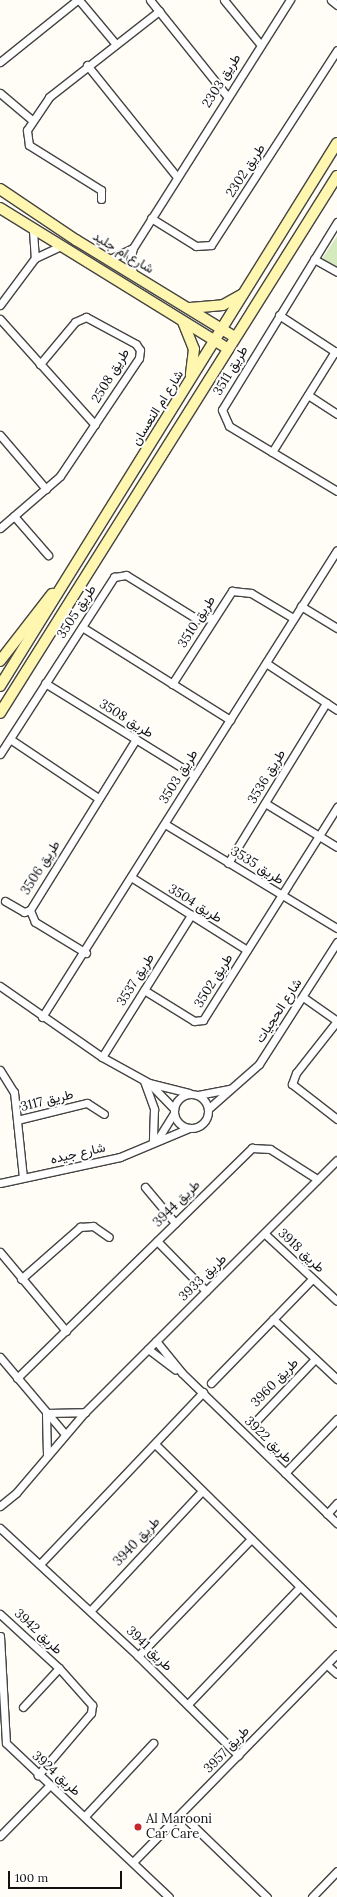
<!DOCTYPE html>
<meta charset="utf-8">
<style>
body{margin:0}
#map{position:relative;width:337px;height:1897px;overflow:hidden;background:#fffdf5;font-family:Lora,Vazirmatn,serif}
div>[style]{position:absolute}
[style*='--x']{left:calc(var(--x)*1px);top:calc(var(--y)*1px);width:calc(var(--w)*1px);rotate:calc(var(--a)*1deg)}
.green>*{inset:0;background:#d5ebbd}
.roads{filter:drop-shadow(1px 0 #444) drop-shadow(-1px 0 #444) drop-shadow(0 1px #444) drop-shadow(0 -1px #444)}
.street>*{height:7px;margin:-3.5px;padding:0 3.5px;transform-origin:3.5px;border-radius:3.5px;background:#fff}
.street>.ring{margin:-3.5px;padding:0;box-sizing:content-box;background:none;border:7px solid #fff;border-radius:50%}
.secondary>*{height:10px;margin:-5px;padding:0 5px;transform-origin:5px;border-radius:5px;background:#fff6b0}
.dots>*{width:11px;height:11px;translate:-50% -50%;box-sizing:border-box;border:2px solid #fff;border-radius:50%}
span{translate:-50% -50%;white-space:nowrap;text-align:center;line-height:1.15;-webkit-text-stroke:4px #fff;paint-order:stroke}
.street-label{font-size:13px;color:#111}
.poi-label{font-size:13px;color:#111}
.left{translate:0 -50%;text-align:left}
.scale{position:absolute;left:8px;top:1871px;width:114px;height:18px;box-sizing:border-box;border:2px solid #111;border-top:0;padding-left:5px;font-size:12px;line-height:14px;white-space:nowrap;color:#111;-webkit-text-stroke:3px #fff;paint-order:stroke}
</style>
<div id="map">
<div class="green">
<div style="clip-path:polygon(337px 236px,337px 268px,322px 259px)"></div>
</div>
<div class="roads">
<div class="street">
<div style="--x:79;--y:0;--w:56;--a:50.1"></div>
<div style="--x:150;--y:0;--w:123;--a:51.3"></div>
<div style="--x:224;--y:0;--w:57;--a:50.7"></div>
<div style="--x:331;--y:0;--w:8;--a:40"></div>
<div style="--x:0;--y:62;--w:99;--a:-38.8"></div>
<div style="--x:87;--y:65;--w:144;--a:51.2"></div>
<div style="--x:0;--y:93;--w:42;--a:40.2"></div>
<div style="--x:101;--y:199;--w:9;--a:-90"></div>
<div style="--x:101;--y:190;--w:85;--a:-148"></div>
<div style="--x:29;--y:145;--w:15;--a:-98"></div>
<div style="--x:27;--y:130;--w:40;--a:-56"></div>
<div style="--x:49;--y:97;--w:140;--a:-38"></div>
<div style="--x:151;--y:218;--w:53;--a:31.9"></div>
<div style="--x:196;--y:246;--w:15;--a:-4"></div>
<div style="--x:211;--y:245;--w:232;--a:-57.1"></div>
<div style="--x:337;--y:222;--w:220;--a:121.5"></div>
<div style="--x:222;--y:410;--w:17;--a:66"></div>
<div style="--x:229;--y:426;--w:126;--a:31"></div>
<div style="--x:33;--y:231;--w:27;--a:86"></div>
<div style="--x:110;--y:259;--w:25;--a:-26"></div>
<div style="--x:314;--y:259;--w:26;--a:29"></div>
<div style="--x:133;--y:273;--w:12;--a:-104"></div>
<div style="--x:130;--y:261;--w:13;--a:-77"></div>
<div style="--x:133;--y:248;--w:294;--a:-57.7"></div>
<div style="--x:0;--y:305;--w:59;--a:-53.3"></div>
<div style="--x:35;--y:258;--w:26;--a:-25"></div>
<div style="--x:279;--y:315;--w:69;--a:33.2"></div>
<div style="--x:0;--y:319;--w:142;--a:48.1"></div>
<div style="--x:308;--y:395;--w:35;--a:33"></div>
<div style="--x:0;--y:435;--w:71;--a:49.6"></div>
<div style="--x:272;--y:452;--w:119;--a:-58"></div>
<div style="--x:14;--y:516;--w:52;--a:48.9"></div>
<div style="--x:0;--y:528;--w:79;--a:-40.9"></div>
<div style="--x:60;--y:476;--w:142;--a:-56.2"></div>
<div style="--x:139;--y:358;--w:8;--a:-83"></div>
<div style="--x:140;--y:350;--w:7;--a:-124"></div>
<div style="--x:136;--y:344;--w:57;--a:-151.6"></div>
<div style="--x:86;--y:317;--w:12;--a:156"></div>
<div style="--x:75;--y:322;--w:55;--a:129.8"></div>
<div style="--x:301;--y:606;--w:42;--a:31.4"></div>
<div style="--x:82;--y:627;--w:175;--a:32.1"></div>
<div style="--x:266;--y:663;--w:85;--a:33.5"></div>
<div style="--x:45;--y:683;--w:175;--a:31.7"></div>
<div style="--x:172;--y:684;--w:111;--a:-57.2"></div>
<div style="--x:232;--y:591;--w:19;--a:6"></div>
<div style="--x:251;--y:593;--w:49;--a:30.8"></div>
<div style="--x:10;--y:739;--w:106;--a:33.8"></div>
<div style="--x:0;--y:754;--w:211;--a:-57.2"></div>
<div style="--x:114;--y:577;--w:12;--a:-9"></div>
<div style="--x:126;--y:575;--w:84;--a:31.8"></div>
<div style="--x:197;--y:619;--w:15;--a:-4"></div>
<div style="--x:265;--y:803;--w:84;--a:31.4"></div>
<div style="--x:165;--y:824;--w:201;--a:31.2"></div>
<div style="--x:228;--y:863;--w:188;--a:-58.5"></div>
<div style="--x:131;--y:877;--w:137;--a:32.2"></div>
<div style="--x:5;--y:901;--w:22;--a:30"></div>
<div style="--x:24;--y:912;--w:6;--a:-18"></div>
<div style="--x:86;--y:953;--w:60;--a:-148.7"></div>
<div style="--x:35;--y:922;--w:13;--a:-113"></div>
<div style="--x:30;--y:910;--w:201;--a:-58.2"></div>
<div style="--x:0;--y:986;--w:124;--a:34.8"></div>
<div style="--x:102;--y:1057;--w:54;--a:29"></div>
<div style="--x:149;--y:1083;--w:41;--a:14"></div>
<div style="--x:144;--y:990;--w:59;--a:31.8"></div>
<div style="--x:194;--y:1021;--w:9;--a:-6"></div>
<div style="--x:203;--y:1020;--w:252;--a:-57.8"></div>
<div style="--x:303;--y:997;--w:42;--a:35.2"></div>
<div style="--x:42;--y:1017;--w:552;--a:-57.72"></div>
<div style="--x:337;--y:1021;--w:66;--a:128.3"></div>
<div style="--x:296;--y:1073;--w:12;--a:110"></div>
<div style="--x:292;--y:1084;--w:57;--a:37.9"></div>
<div style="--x:102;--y:1057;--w:168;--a:-57.9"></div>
<div style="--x:0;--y:1070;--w:26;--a:58"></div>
<div style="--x:14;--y:1092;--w:86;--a:84"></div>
<div style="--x:144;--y:1081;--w:30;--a:70"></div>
<div style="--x:154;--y:1109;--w:33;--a:92"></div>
<div style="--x:152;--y:1086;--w:32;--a:46"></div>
<div class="ring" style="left:174px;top:1094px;width:27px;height:27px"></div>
<div style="--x:198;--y:1095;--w:33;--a:-11"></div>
<div style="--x:208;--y:1109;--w:68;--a:-41.4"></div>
<div style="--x:259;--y:1064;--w:145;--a:-57.4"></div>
<div style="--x:17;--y:1120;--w:72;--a:-13.7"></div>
<div style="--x:87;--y:1103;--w:20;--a:33"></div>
<div style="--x:159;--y:1137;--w:28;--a:-58"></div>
<div style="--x:0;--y:1183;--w:123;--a:-12.2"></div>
<div style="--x:120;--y:1157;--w:75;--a:-22.8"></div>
<div style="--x:145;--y:1187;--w:47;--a:50.2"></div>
<div style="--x:265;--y:1234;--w:98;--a:42.9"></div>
<div style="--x:157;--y:1241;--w:70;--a:45.6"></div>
<div style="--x:0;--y:1252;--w:103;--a:50.1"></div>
<div style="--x:21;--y:1279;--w:79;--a:-41.4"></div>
<div style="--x:80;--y:1227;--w:13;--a:-4"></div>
<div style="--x:93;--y:1226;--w:19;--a:35"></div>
<div style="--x:273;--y:1319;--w:88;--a:43.2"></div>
<div style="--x:156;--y:1341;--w:41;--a:50.9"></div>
<div style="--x:182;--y:1373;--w:216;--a:44.1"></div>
<div style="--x:148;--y:1349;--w:34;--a:37"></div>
<div style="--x:0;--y:1357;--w:101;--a:49.8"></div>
<div style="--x:17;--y:1378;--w:329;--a:-44.4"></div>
<div style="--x:252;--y:1148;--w:18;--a:3"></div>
<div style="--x:270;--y:1149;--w:56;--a:32.6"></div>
<div style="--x:211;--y:1383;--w:145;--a:-45.8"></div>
<div style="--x:253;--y:1424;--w:90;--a:-46.4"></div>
<div style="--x:156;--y:1445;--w:254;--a:44.5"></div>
<div style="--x:47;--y:1455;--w:42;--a:-91.4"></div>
<div style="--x:46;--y:1413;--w:39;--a:-1"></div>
<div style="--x:285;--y:1473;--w:75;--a:-46.1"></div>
<div style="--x:0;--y:1506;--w:21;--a:-39"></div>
<div style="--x:16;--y:1493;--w:106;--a:-49.6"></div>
<div style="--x:85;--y:1412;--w:356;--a:-45"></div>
<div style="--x:327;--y:1514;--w:15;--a:-48"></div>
<div style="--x:0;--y:1528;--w:188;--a:42.8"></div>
<div style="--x:138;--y:1656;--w:141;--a:44.7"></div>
<div style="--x:40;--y:1564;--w:237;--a:-46.5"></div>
<div style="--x:91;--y:1610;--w:163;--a:-47"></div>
<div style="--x:0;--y:1614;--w:80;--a:42.5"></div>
<div style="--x:59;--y:1668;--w:50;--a:48.3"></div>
<div style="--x:92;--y:1705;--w:8;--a:97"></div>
<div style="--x:91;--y:1713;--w:82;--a:130.5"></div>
<div style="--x:0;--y:1636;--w:107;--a:86.8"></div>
<div style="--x:6;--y:1743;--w:224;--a:43.4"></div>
<div style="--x:138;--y:1656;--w:163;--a:-46"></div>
<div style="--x:327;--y:1665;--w:13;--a:42"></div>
<div style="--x:188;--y:1704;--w:162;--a:-46.3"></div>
<div style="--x:23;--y:1707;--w:53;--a:-47.3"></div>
<div style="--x:182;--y:1815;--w:118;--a:44"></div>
<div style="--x:85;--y:1816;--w:100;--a:-47"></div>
<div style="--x:0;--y:1836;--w:71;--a:-45.6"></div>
<div style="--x:133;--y:1862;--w:291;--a:-45.6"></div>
<div style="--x:312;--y:1897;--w:36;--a:-46"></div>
</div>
<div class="secondary">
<div style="--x:0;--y:189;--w:92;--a:33.9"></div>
<div style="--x:76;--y:240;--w:186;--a:31.4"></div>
<div style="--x:0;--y:208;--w:268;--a:31.7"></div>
<div style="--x:190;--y:308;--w:33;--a:-5"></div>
<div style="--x:223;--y:305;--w:21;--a:-29"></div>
<div style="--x:183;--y:322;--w:29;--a:68"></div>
<div style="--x:194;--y:349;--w:26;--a:97"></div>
<div style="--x:0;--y:661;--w:85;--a:-52.2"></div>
<div style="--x:0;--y:686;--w:639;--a:-58.18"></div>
<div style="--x:0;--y:713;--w:634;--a:-57.89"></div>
</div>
</div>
<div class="dots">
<div style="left:138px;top:1827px;background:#c4262e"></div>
</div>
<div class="street-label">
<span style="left:222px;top:81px;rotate:-58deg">طريق 2303</span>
<span style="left:246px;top:171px;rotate:-57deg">طريق 2302</span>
<span style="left:123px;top:253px;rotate:31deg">شارع ام جليد</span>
<span style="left:231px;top:371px;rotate:-59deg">طريق 3511</span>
<span style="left:111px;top:376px;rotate:-59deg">طريق 2508</span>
<span style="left:158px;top:408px;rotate:-58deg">شارع ام النعسان</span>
<span style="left:77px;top:612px;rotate:-57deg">طريق 3505</span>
<span style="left:197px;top:622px;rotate:-58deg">طريق 3510</span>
<span style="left:126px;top:719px;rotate:32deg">طريق 3508</span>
<span style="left:179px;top:777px;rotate:-58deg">طريق 3503</span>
<span style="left:267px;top:777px;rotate:-59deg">طريق 3536</span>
<span style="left:257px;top:866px;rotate:32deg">طريق 3535</span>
<span style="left:41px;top:868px;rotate:-58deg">طريق 3506</span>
<span style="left:195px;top:904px;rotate:32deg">طريق 3504</span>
<span style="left:136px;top:980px;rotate:-58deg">طريق 3537</span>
<span style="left:214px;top:981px;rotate:-58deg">طريق 3502</span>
<span style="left:279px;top:1011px;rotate:-57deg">شارع الحجيات</span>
<span style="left:47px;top:1101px;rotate:-14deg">طريق 3117</span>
<span style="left:78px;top:1154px;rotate:-13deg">شارع جيده</span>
<span style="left:177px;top:1204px;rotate:-45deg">طريق 3944</span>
<span style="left:301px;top:1251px;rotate:43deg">طريق 3918</span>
<span style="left:203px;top:1278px;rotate:-44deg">طريق 3933</span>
<span style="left:275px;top:1383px;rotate:-46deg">طريق 3960</span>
<span style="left:268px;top:1440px;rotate:44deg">طريق 3922</span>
<span style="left:137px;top:1542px;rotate:-47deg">طريق 3940</span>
<span style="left:38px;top:1632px;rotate:43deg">طريق 3942</span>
<span style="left:149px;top:1649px;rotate:44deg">طريق 3941</span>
<span style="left:227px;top:1750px;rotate:-46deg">طريق 3957</span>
<span style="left:56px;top:1774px;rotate:42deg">طريق 3924</span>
</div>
<div class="poi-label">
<span class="left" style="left:146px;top:1827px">Al Marooni<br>Car Care</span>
</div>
<div class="scale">100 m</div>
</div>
